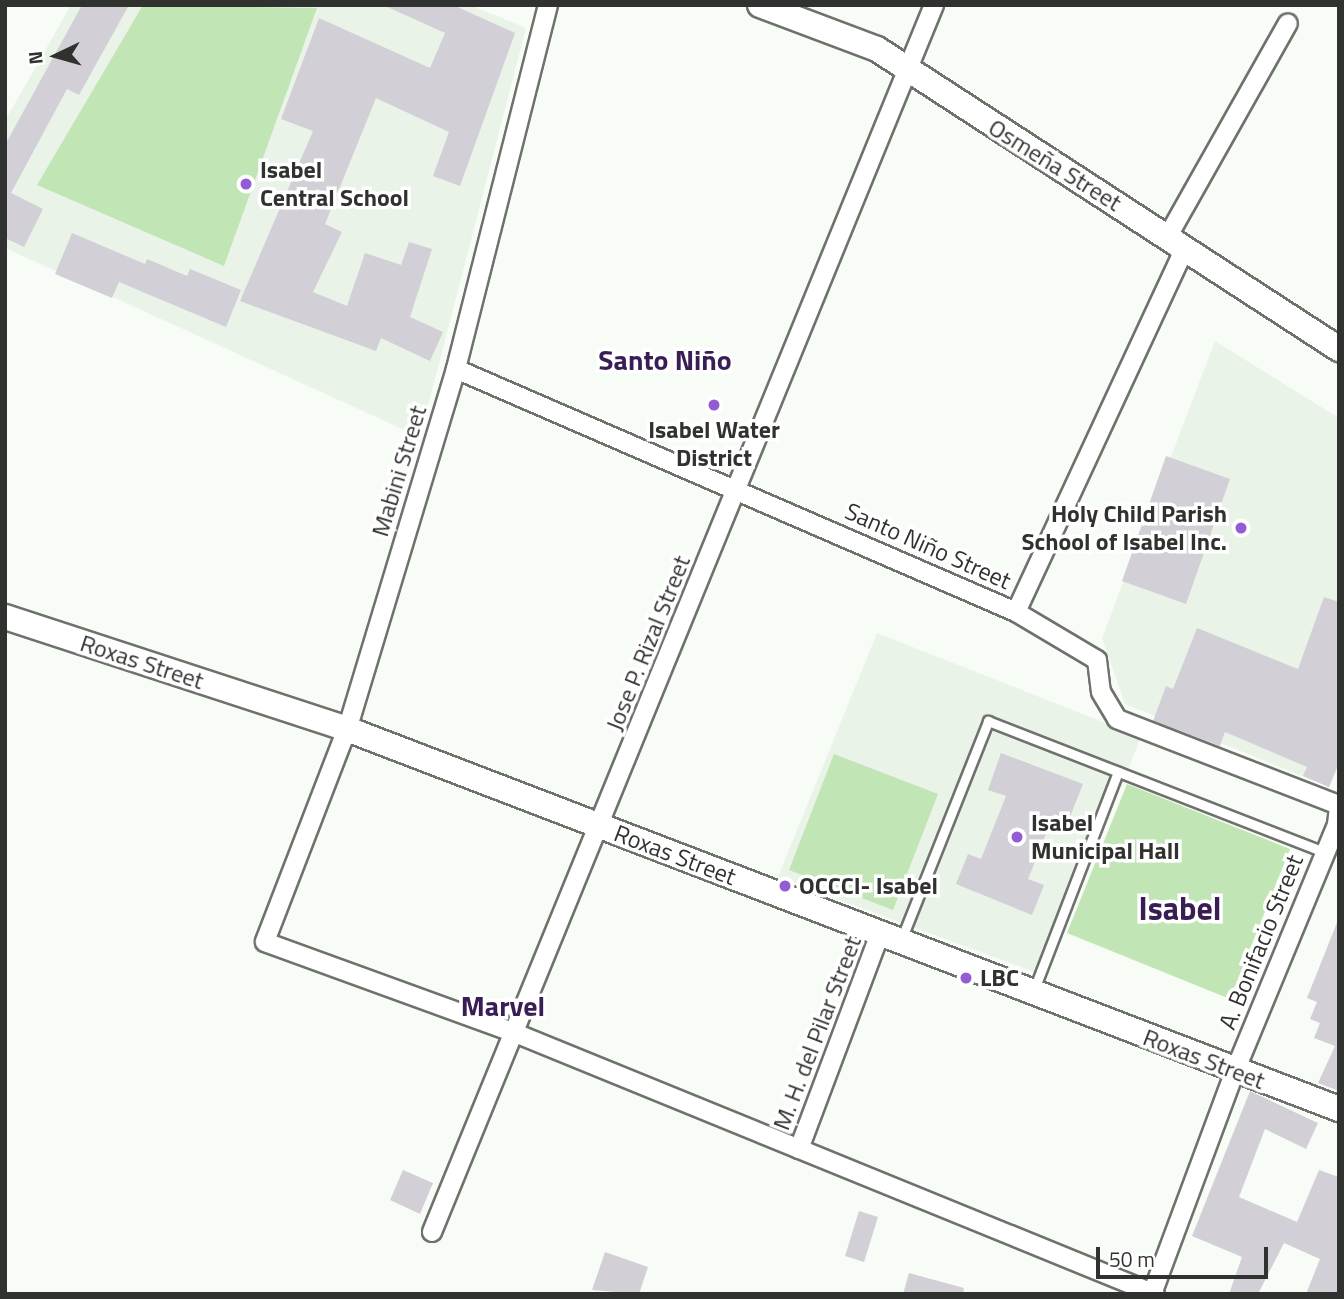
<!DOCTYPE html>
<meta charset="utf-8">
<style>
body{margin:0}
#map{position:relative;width:1344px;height:1299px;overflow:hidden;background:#f8fcf6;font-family:"Titillium Web",sans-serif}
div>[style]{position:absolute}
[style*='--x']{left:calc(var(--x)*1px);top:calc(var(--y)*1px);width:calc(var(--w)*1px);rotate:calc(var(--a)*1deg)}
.built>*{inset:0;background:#eaf3e7}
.green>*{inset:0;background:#c1e5b4}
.building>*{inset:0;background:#d2cfd6}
.roads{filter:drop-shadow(2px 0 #6e716c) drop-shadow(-2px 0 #6e716c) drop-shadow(0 2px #6e716c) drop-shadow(0 -2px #6e716c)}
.lane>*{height:9px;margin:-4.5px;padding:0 4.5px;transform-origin:4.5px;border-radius:4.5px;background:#fff}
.street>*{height:18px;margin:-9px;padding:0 9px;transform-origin:9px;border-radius:9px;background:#fff}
.secondary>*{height:24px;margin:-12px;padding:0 12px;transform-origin:12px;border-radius:12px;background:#fff}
.dots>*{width:19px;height:19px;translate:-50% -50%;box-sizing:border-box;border:4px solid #fff;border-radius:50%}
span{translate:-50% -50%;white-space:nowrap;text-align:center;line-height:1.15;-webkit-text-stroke:7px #fff;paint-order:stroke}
.street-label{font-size:24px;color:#303230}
.poi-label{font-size:24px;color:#303230;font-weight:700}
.left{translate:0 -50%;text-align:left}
.right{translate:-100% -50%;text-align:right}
.quarter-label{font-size:28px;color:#391d55;font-weight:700}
.district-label{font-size:32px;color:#391d55;font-weight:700}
.frame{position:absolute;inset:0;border:7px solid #303230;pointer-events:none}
.north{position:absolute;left:21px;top:21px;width:70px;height:70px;-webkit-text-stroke:5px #fff;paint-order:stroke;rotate:265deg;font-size:19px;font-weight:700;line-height:28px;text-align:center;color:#303230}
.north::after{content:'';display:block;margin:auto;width:24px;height:32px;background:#303230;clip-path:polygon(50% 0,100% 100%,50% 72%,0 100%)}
.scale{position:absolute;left:1096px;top:1247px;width:172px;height:32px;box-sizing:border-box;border:4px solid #303230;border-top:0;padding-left:9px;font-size:21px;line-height:24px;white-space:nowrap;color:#303230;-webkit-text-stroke:5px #fff;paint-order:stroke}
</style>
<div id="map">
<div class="built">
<div style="clip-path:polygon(71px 5px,470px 5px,526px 28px,420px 437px,5px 248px,5px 121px)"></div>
<div style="clip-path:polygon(1215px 341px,1339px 418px,1339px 762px,1329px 787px,1125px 704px,1102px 638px)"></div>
<div style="clip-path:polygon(877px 633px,1141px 737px,1045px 976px,778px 877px)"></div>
</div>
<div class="green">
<div style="clip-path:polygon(143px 5px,317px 8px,224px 266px,37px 185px)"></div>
<div style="clip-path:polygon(834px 754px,938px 794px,893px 910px,789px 870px)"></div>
<div style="clip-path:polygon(1127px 784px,1290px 849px,1230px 999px,1067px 933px)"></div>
</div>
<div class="building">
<div style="clip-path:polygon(82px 5px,129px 5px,79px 95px,67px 89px,11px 193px,43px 209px,24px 247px,5px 238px,5px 145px)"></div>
<div style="clip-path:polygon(383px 5px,453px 5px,515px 33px,460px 186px,433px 176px,449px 132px,376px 98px,325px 224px,342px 232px,313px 292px,347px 306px,365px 253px,401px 265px,409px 242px,432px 249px,410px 317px,443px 332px,430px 361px,381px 338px,376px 351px,240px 301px,313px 131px,281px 119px,319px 18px,430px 68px,445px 33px)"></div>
<div style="clip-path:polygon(72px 233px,145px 264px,147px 259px,187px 276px,190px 269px,241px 290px,226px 327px,119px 282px,112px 298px,55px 274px)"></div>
<div style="clip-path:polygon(1166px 456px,1230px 479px,1186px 604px,1122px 581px)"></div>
<div style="clip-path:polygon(1324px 597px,1339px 602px,1339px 763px,1329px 787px,1303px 776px,1307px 767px,1225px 732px,1220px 746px,1153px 721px,1166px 686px,1173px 689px,1197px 628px,1298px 669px)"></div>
<div style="clip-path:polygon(1001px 753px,1083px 784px,1069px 819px,1054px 814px,1028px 879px,1044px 885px,1032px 915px,956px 884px,968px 854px,981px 859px,1006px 796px,988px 790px)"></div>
<div style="clip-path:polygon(1338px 920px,1339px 921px,1339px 1091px,1318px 1083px,1335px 1046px,1314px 1038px,1320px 1023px,1310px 1019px,1317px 1002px,1307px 998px)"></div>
<div style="clip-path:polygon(1250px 1091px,1318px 1123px,1306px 1149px,1265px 1129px,1239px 1197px,1297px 1222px,1319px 1170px,1339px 1177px,1339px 1294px,1306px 1294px,1320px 1259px,1284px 1243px,1258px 1294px,1229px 1294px,1242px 1257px,1192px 1236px)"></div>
<div style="clip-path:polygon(403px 1170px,433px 1183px,420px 1214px,390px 1200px)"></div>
<div style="clip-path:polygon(859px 1211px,878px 1217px,864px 1262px,845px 1256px)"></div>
<div style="clip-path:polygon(605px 1252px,648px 1267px,639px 1294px,592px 1290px)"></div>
<div style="clip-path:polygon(909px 1273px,964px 1288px,963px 1294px,903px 1294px)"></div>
</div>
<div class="roads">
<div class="lane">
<div style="--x:901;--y:940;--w:236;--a:-68.3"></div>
<div style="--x:988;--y:721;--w:361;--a:21.3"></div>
<div style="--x:1033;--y:992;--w:236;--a:-68.9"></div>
</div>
<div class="street">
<div style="--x:548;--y:5;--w:375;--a:104.2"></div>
<div style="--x:456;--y:369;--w:376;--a:106.8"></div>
<div style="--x:347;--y:729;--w:228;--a:111.1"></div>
<div style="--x:265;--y:942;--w:266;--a:20"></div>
<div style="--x:515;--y:1033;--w:691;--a:22.19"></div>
<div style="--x:1168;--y:236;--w:244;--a:-60.6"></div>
<div style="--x:456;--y:369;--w:610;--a:23.46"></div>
<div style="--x:1016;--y:612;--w:94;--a:30.7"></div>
<div style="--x:1097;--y:660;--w:32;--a:83"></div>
<div style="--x:1101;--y:692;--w:31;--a:59"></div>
<div style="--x:1117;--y:719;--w:238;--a:21.2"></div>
<div style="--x:1016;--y:612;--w:401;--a:-65.1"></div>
<div style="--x:799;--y:1149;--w:230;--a:-69.4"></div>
<div style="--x:432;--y:1232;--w:1326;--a:-67.75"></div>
<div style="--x:1152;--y:1294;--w:238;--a:-69.6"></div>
<div style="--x:1235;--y:1071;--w:266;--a:-67.5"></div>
<div style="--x:1337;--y:825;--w:20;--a:-84"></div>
</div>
<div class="secondary">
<div style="--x:760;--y:5;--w:125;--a:20.6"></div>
<div style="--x:877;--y:49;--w:551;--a:33"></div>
<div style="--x:5;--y:617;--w:360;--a:18.1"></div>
<div style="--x:347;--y:729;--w:1062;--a:20.96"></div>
</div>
</div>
<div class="dots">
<div style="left:246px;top:184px;background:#955bd3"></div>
<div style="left:714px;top:405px;background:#955bd3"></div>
<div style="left:1241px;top:528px;background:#955bd3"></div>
<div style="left:1017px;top:837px;background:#955bd3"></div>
<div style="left:785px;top:886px;background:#955bd3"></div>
<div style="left:966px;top:978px;background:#955bd3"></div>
</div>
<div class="street-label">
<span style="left:1055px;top:165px;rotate:32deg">Osmeña Street</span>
<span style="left:399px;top:471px;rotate:-73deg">Mabini Street</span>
<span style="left:928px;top:546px;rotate:24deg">Santo Niño Street</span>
<span style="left:648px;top:643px;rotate:-68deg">Jose P. Rizal Street</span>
<span style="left:142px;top:662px;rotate:18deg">Roxas Street</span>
<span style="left:675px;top:855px;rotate:21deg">Roxas Street</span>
<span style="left:1261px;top:942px;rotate:-68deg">A. Bonifacio Street</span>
<span style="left:817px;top:1033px;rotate:-69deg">M. H. del Pilar Street</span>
<span style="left:1204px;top:1059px;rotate:21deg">Roxas Street</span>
</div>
<div class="poi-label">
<span class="left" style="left:260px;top:184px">Isabel<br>Central School</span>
<span style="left:714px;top:444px">Isabel Water<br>District</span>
<span class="right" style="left:1227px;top:528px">Holy Child Parish<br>School of Isabel Inc.</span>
<span class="left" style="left:1031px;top:837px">Isabel<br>Municipal Hall</span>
<span class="left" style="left:799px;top:886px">OCCCI- Isabel</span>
<span class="left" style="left:980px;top:978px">LBC</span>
</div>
<div class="quarter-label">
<span style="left:665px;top:360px">Santo Niño</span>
<span style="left:503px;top:1006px">Marvel</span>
</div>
<div class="district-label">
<span style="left:1180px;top:908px">Isabel</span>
</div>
<div class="frame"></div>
<div class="north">N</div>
<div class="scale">50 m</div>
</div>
